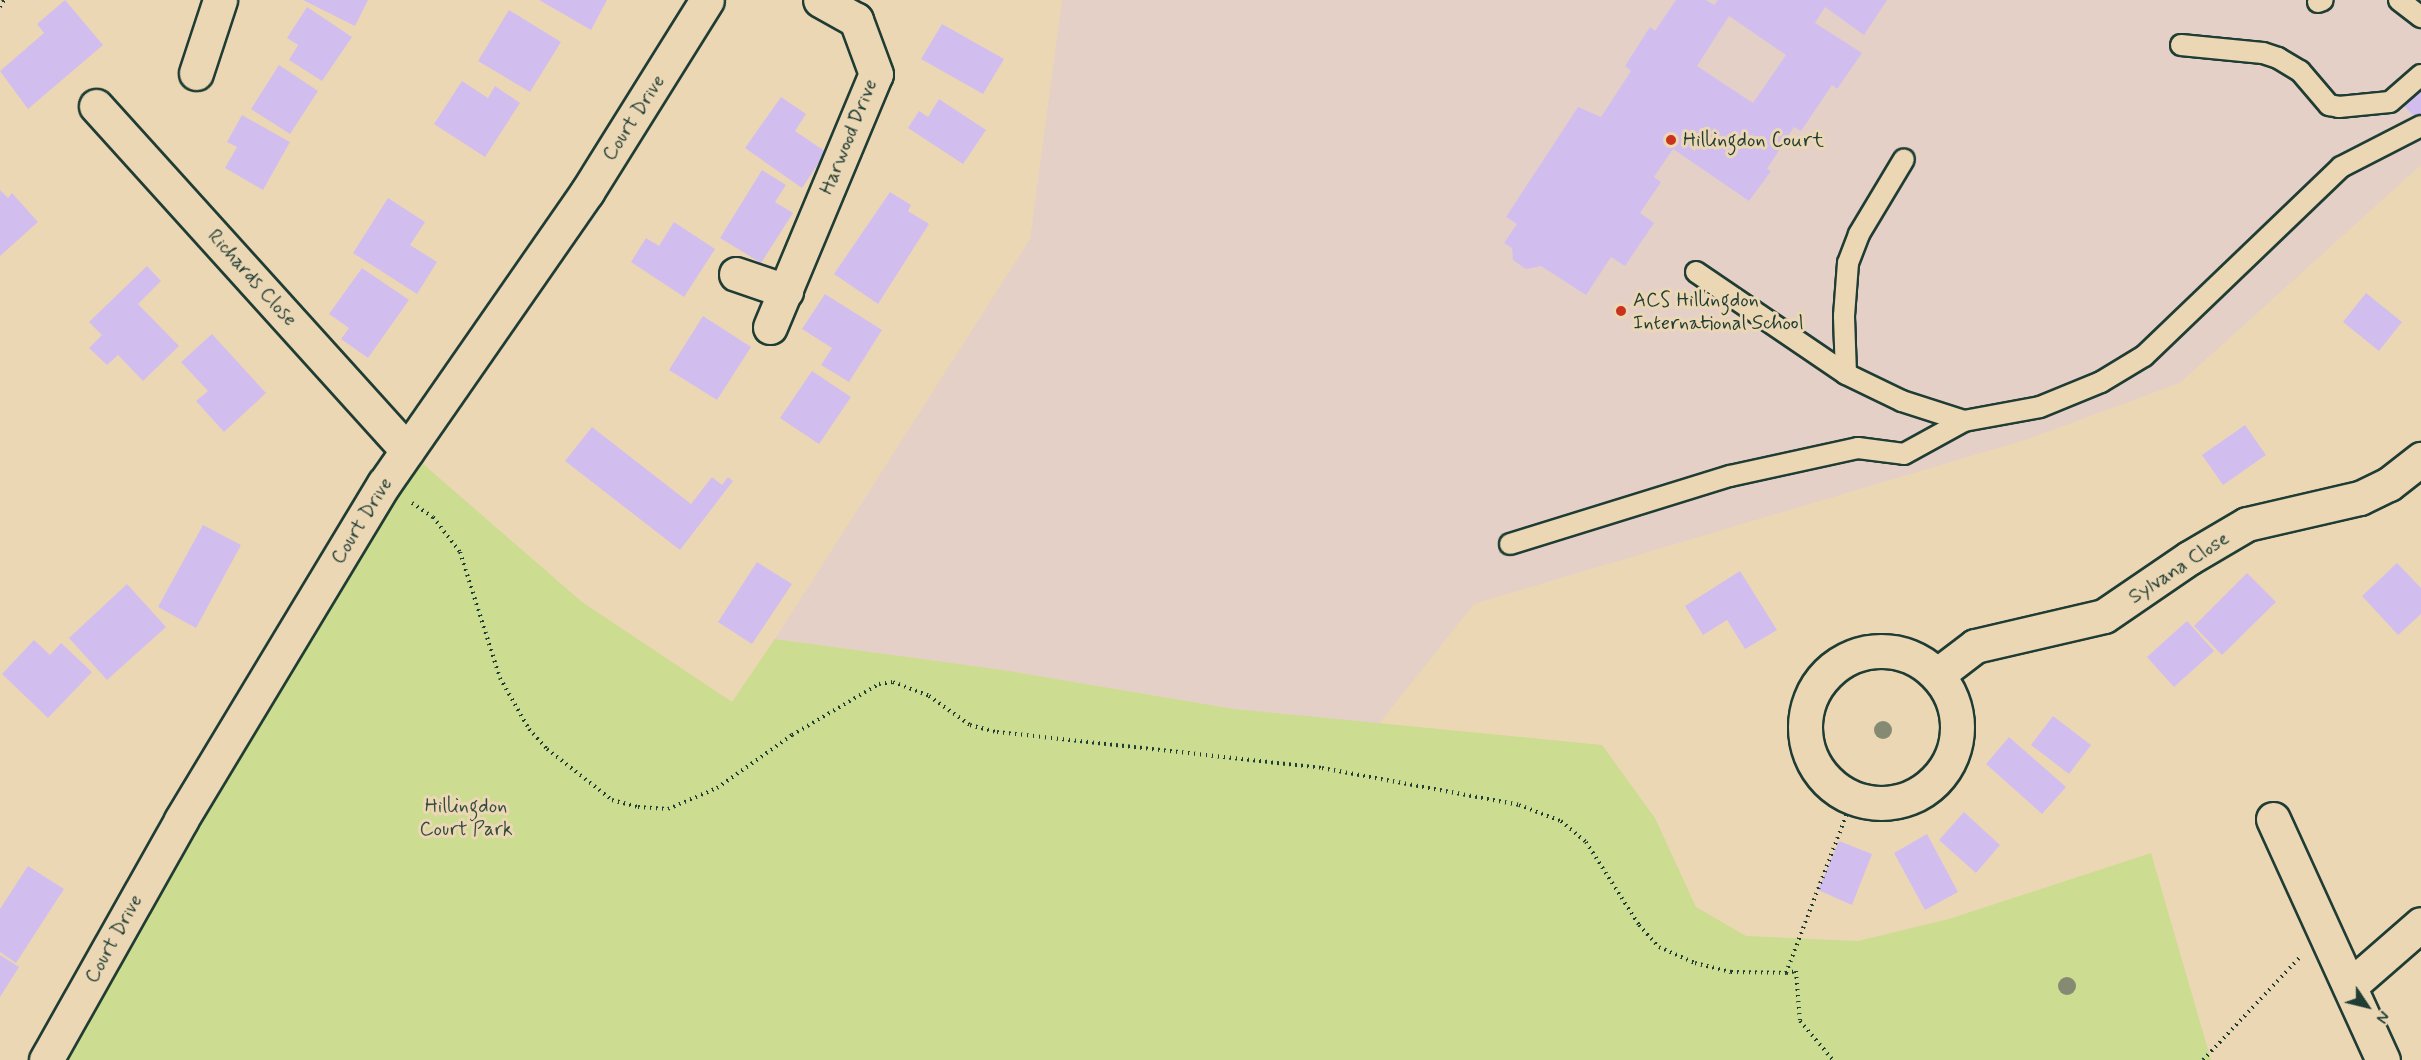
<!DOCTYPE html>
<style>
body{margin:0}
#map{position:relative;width:2421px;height:1060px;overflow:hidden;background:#ecd7b5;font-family:Mynerve,sans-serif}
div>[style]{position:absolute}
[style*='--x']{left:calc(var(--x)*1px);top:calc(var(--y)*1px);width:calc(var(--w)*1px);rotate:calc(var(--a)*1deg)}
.built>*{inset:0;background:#e4d0c6}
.green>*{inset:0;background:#ccdc90}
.building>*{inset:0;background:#d1beef}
.path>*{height:4px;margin-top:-2px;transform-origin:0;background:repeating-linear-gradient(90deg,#1f3d34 0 1.5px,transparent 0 6px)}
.roads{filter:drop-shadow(2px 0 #1f3d34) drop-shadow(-2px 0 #1f3d34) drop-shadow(0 2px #1f3d34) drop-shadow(0 -2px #1f3d34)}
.service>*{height:20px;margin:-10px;padding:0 10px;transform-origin:10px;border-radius:10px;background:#ecd7b5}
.minor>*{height:33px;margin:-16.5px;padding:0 16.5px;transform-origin:16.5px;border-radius:16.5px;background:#ecd7b5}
.minor>.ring{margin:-16.5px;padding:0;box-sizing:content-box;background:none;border:33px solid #ecd7b5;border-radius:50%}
.tertiary>*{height:33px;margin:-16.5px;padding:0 16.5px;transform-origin:16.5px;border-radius:16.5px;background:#ecd7b5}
.trees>*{width:18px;height:18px;margin:-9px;border-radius:50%;background:#858b73}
.dots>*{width:16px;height:16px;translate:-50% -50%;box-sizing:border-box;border:3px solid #ecd7b5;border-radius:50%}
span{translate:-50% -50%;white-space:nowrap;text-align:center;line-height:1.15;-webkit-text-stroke:6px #ecd7b5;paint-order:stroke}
.street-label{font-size:20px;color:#1f3d34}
.poi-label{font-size:20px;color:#1f3d34}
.left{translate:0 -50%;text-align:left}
.park-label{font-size:20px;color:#304d3d}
.north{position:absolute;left:2337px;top:976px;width:60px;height:60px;-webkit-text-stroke:4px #ecd7b5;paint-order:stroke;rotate:125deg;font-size:16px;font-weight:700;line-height:24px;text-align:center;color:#1f3d34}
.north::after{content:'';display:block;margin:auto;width:21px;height:27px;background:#1f3d34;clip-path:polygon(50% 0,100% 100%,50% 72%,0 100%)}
</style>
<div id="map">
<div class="built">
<div style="clip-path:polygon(1062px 0,2421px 0,2421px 165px,2180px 383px,2028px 439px,1474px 604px,1379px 724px,1234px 709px,1003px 670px,775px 639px,1030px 239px)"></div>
</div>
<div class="green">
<div style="clip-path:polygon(407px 450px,582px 602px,732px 702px,775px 639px,1003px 670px,1234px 709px,1602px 745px,1655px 818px,1696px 907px,1746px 936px,1858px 941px,1949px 919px,2151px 853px,2211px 1060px,46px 1060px)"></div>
</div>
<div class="building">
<div style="clip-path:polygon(65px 0,103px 45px,28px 109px,0 71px,44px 33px,37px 24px)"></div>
<div style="clip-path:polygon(303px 0,368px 0,355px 26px)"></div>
<div style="clip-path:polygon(539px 0,607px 0,591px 30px)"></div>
<div style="clip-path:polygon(evenodd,1676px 0,1706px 0,1714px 5px,1718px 0,1887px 0,1864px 35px,1825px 7px,1815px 23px,1862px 53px,1837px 89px,1832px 85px,1801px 131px,1794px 127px,1767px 169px,1771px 171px,1749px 201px,1673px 149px,1654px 177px,1661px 182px,1640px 213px,1654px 223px,1625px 266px,1611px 257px,1586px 295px,1541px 266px,1526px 269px,1513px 260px,1512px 248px,1504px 243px,1517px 224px,1506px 217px,1578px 107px,1601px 117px,1631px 71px,1625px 66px,1650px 27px,1655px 31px,1676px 0,1729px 16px,1786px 55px,1753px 103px,1697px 66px,1729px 16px)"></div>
<div style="clip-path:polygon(307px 7px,352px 37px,322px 81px,289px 60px,298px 45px,287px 38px)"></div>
<div style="clip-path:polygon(509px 10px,561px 42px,530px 92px,478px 61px)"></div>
<div style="clip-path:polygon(942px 24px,1004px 59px,983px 94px,921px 59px)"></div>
<div style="clip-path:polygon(279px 65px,318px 91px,290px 134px,251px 109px)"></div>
<div style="clip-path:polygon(462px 81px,488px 98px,495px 86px,520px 103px,485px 157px,434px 124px)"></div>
<div style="clip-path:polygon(2421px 83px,2421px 118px,2415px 117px,2404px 106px,2407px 98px)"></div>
<div style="clip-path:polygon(781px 97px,806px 114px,795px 131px,826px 152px,802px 188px,745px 148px)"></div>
<div style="clip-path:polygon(939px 99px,986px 130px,963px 164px,908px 128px,919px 111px,928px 117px)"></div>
<div style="clip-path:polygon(242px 115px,290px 142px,263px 190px,225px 168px,237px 147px,227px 142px)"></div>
<div style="clip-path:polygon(762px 170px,786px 185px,775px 202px,793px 213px,761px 263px,720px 238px)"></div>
<div style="clip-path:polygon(0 190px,8px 198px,12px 193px,38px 222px,0 256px)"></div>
<div style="clip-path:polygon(890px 192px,911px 205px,908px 211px,929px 224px,878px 304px,834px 274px)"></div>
<div style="clip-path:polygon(388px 198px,425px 222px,410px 245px,437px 262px,417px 294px,353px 253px)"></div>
<div style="clip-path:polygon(674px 222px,715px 249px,684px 297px,631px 262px,646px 238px,659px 246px)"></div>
<div style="clip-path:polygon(147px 266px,161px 281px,138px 304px,179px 346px,143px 381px,118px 355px,107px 365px,89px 348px,102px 335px,89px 322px)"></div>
<div style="clip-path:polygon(362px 268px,409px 300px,368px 358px,341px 339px,349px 328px,329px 314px)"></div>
<div style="clip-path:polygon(2366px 293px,2402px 322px,2379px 351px,2343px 322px)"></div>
<div style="clip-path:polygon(825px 294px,882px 330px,849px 382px,821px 365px,832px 348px,802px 329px)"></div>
<div style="clip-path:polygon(703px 316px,751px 347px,717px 400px,669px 370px)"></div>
<div style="clip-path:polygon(212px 334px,266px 393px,224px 432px,196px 401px,208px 391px,181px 362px)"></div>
<div style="clip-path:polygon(812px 371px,851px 397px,819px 444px,780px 418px)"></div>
<div style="clip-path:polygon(2245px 425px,2266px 455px,2223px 485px,2202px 455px)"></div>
<div style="clip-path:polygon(592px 427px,691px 504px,712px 477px,722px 485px,728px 477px,733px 481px,680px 550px,565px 461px)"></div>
<div style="clip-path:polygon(203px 525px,241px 545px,196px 628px,158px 607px)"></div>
<div style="clip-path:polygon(757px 562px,792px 584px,752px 644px,718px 622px)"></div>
<div style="clip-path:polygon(2397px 563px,2421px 588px,2421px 614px,2398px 635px,2362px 596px)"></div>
<div style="clip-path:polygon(1740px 571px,1777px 630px,1745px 649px,1727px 620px,1703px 635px,1685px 606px)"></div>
<div style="clip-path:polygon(2247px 573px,2276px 602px,2222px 655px,2194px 626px)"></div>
<div style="clip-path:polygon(127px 584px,166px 627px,107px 680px,69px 638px)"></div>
<div style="clip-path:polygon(2187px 621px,2214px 651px,2174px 687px,2147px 657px)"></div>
<div style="clip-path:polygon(34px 640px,50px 655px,61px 643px,92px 672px,48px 718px,2px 674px)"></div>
<div style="clip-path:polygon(2053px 716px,2091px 745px,2069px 774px,2031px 745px)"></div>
<div style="clip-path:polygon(2009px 737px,2066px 787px,2042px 814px,1986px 764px)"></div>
<div style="clip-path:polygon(1964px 812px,2000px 845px,1976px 873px,1939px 840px)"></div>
<div style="clip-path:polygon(1927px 834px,1958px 892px,1925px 910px,1894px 853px)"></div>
<div style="clip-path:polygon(1839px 841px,1872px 854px,1852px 905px,1818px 890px)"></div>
<div style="clip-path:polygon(28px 866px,64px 889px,16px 963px,0 952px,0 909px)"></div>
<div style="clip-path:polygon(0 955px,19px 967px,0 997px)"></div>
</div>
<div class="path">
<div style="--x:0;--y:7;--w:8;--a:-60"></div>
<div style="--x:412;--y:503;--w:25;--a:34"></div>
<div style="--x:433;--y:517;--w:44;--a:52.4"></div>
<div style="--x:460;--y:552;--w:132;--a:72.4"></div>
<div style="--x:500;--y:678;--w:59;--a:60.4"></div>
<div style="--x:529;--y:729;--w:27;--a:48"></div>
<div style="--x:547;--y:749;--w:83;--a:38.1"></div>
<div style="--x:612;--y:800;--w:27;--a:15"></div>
<div style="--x:638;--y:807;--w:30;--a:4"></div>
<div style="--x:668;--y:809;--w:53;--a:-23.2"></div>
<div style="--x:717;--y:788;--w:92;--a:-35.2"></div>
<div style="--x:792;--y:735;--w:101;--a:-30.4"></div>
<div style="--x:879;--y:684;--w:14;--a:-8"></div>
<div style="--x:893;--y:682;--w:39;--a:21"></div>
<div style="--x:929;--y:696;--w:50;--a:35.3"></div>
<div style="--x:970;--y:725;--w:28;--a:15"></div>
<div style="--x:997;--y:732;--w:327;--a:6.3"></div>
<div style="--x:1322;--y:768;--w:200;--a:10.6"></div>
<div style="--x:1519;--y:805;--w:45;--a:20.9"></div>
<div style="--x:1561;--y:821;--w:33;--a:40"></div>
<div style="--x:1586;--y:842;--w:98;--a:57.4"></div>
<div style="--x:1639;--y:925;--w:30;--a:48"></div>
<div style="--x:1659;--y:947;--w:39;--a:24"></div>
<div style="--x:1695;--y:963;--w:37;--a:14"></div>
<div style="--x:1731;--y:972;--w:55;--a:1"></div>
<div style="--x:1786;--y:973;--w:187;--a:-69.1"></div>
<div style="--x:1786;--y:973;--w:10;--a:-11"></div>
<div style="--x:1796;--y:971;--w:50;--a:85.4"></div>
<div style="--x:1800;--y:1021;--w:51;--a:49.8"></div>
<div style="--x:2203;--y:1060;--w:140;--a:-46.7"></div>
</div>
<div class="roads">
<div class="service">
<div style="--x:2399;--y:0;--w:28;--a:38"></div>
<div style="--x:2318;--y:2;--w:5;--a:-22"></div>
<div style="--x:2181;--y:45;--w:82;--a:5.6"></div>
<div style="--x:2263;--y:53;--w:16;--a:18"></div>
<div style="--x:2278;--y:58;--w:26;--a:31"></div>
<div style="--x:2300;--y:71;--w:45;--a:49.5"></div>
<div style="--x:2329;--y:105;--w:10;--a:11"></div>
<div style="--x:2339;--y:107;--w:51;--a:-5.6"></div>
<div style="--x:2390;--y:102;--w:41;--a:-41.1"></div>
<div style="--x:1696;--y:272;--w:181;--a:34.2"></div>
<div style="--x:1846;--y:374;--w:62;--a:25.7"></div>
<div style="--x:1902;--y:401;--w:65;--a:17.9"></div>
<div style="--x:1846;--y:374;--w:58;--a:-92"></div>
<div style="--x:1844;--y:316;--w:53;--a:-85.7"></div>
<div style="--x:1848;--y:263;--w:31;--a:-69"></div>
<div style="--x:1859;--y:234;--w:87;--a:-59"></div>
<div style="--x:1510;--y:544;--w:230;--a:-17.2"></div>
<div style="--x:1730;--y:476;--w:131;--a:-12.3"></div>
<div style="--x:1858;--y:448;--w:46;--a:7.4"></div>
<div style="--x:1904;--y:454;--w:68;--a:-28.8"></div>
<div style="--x:1964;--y:421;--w:77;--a:-10.4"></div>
<div style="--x:2040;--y:407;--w:66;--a:-22.3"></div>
<div style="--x:2101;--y:382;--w:50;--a:-31.2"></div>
<div style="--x:2144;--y:356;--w:273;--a:-43.8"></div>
<div style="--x:2341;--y:167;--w:90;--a:-27.1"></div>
</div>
<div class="minor">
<div style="--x:196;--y:73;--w:77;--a:-71.8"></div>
<div style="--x:96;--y:106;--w:464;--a:47.9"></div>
<div style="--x:736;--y:274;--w:53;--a:18.8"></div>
<div style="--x:770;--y:327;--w:274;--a:-67.3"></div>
<div style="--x:876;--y:74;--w:58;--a:-110.3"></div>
<div style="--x:856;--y:20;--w:41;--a:-150.9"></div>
<div class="ring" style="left:1805px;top:651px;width:119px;height:119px"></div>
<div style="--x:1937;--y:675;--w:48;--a:-37.3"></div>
<div style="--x:1975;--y:646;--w:132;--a:-13.1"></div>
<div style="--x:2104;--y:616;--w:103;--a:-34.3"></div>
<div style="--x:2189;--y:558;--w:67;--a:-30.4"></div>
<div style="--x:2247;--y:524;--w:116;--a:-13"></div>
<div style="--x:2360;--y:498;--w:32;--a:-26"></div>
<div style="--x:2389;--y:484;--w:41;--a:-38"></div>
<div style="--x:2273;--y:819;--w:265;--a:65.5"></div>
<div style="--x:2350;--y:986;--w:94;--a:-41.1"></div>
</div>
<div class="tertiary">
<div style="--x:46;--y:1060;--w:275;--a:-60.6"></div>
<div style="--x:181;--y:820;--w:393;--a:-58.9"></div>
<div style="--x:384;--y:484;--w:356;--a:-55.2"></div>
<div style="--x:587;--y:192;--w:226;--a:-58"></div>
</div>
</div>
<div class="trees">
<div style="left:1883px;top:730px"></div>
<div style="left:2067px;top:986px"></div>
</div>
<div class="dots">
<div style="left:1671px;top:140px;background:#c8321e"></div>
<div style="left:1621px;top:311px;background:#c8321e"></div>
</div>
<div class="street-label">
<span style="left:634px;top:118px;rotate:-57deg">Court Drive</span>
<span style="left:849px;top:137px;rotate:-68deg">Harwood Drive</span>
<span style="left:252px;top:278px;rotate:48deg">Richards Close</span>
<span style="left:362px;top:521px;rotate:-58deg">Court Drive</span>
<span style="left:2179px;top:568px;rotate:-33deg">Sylvana Close</span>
<span style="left:114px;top:939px;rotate:-61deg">Court Drive</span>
</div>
<div class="poi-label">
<span class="left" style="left:1683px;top:140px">Hillingdon Court</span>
<span class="left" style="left:1633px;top:312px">ACS Hillingdon<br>International School</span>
</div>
<div class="park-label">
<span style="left:466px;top:818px">Hillingdon<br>Court Park</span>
</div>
<div class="north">N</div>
</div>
